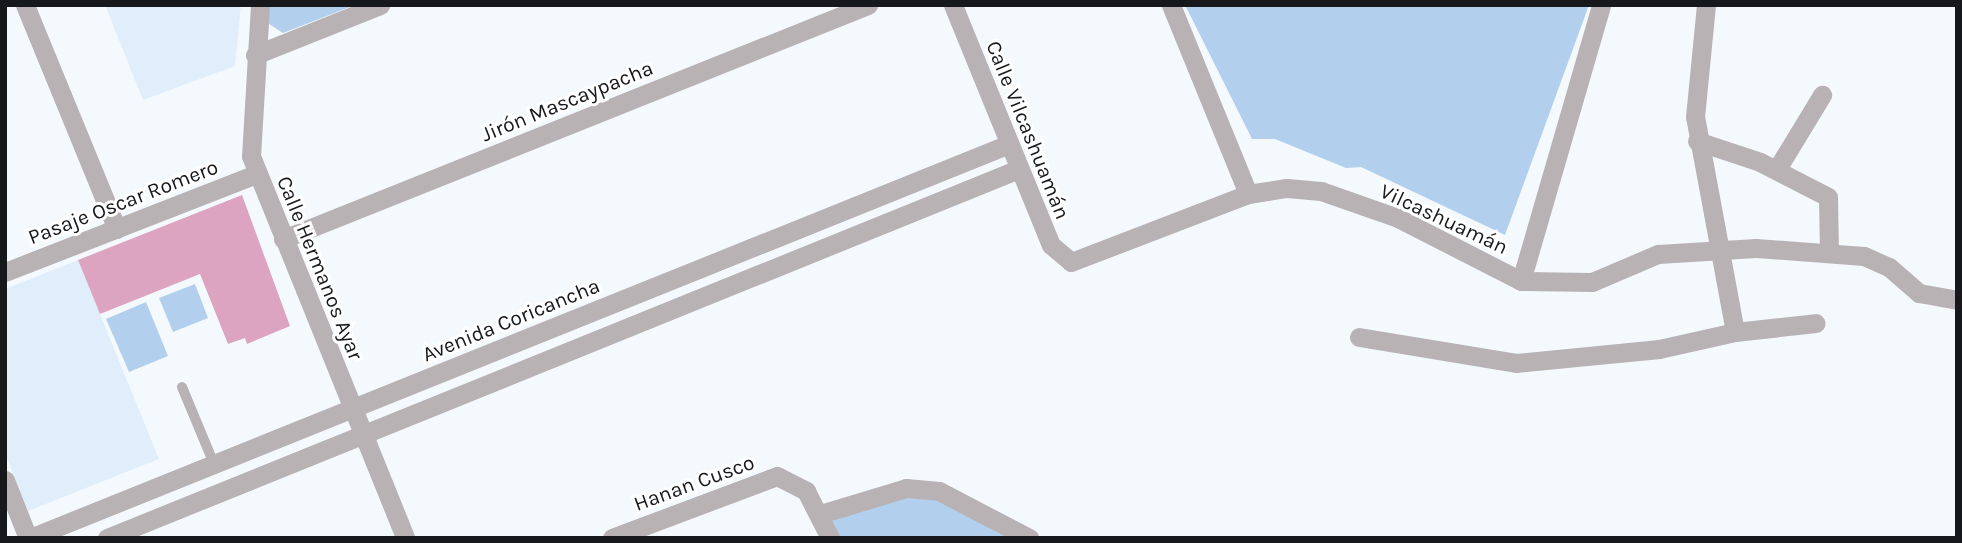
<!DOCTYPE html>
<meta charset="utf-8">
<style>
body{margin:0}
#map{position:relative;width:1962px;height:543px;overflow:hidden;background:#f4f9fe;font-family:Karla,sans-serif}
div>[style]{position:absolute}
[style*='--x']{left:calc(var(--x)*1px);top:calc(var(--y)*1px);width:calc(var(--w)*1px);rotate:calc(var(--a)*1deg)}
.built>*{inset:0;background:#e0edfb}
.green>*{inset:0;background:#b2d0ed}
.building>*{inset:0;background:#dda4c1}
.service>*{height:10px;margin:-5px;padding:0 5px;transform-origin:5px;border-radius:5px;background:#b8b2b4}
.minor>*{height:19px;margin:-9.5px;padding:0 9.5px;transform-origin:9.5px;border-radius:9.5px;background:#b8b2b4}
span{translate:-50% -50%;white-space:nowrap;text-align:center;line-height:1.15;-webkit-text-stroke:6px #fff;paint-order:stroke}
.street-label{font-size:21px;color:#16181b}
.frame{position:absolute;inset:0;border:7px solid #16181b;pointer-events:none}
</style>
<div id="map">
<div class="built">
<div style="clip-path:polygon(105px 5px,241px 5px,235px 66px,143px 100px)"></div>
<div style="clip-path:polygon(78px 260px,159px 459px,28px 511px,5px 453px,5px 289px)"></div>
</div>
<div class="green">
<div style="clip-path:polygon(269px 5px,355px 5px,283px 33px,269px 24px)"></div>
<div style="clip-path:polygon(1185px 5px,1589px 5px,1505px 235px,1361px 167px,1346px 168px,1275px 139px,1252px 139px)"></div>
<div style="clip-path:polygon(195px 284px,208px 318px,173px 332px,159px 298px)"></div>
<div style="clip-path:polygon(146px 302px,168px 356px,129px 372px,106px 319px)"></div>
<div style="clip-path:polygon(914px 495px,933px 497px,1008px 538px,837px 538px,830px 519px)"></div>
</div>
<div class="building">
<div style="clip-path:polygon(242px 195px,290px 326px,247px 344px,245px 338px,228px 344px,200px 274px,100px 314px,78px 260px)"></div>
</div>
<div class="service">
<div style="--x:182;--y:387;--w:83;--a:67.4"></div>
</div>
<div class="minor">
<div style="--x:25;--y:5;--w:242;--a:67.7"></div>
<div style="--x:260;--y:5;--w:151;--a:93.4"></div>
<div style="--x:251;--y:156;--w:412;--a:68"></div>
<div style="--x:953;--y:5;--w:259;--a:67.8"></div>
<div style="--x:1051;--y:245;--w:26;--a:40"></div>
<div style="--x:1071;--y:262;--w:190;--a:-21"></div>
<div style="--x:1248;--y:194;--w:39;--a:-9"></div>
<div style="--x:1287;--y:188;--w:34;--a:5"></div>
<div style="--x:1321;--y:191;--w:82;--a:19.3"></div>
<div style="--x:1398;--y:218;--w:138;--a:27.1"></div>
<div style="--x:1521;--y:281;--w:71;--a:0.8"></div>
<div style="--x:1592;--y:282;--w:72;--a:-23"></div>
<div style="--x:1658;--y:254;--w:98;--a:-3.5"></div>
<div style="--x:1756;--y:248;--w:108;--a:4.2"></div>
<div style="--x:1864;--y:256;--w:27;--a:24"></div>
<div style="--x:1889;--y:267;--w:40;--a:41"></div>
<div style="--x:1919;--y:293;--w:39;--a:10"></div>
<div style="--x:1171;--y:5;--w:204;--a:67.8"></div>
<div style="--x:255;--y:55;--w:135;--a:-21.8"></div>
<div style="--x:1697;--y:141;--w:66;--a:18.4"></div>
<div style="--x:1760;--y:162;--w:76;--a:27.2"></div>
<div style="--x:1828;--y:197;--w:56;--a:89"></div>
<div style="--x:1777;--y:169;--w:87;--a:-58.7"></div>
<div style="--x:283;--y:239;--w:630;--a:-21.8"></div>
<div style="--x:5;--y:272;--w:270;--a:-21.3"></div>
<div style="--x:1521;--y:281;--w:287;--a:-73.8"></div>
<div style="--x:1735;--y:332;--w:81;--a:-6.3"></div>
<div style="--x:1359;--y:337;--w:159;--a:9.4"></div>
<div style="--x:1516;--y:363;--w:144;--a:-5.6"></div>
<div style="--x:1659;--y:349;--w:78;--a:-12.6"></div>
<div style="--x:1735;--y:332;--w:219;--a:-100.5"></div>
<div style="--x:1695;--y:117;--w:113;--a:-84.4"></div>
<div style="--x:5;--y:480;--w:62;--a:68.4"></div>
<div style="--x:820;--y:514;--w:90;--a:-16.8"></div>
<div style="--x:906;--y:488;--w:33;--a:5"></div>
<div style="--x:939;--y:491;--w:102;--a:27.6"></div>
<div style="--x:30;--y:538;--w:1055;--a:-21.92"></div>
<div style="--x:107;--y:538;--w:984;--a:-22.03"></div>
<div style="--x:612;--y:538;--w:176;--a:-20.6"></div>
<div style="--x:777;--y:476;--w:33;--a:27"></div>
<div style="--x:806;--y:491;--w:53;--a:62.9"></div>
</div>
<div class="street-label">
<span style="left:567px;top:101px;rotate:-22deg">Jirón Mascaypacha</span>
<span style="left:1028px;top:130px;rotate:68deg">Calle Vilcashuamán</span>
<span style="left:123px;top:202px;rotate:-21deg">Pasaje Oscar Romero</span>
<span style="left:1444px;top:219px;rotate:25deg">Vilcashuamán</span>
<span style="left:320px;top:268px;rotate:68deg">Calle Hermanos Ayar</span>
<span style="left:511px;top:320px;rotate:-22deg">Avenida Coricancha</span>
<span style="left:694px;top:483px;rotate:-20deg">Hanan Cusco</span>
</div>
<div class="frame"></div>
</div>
